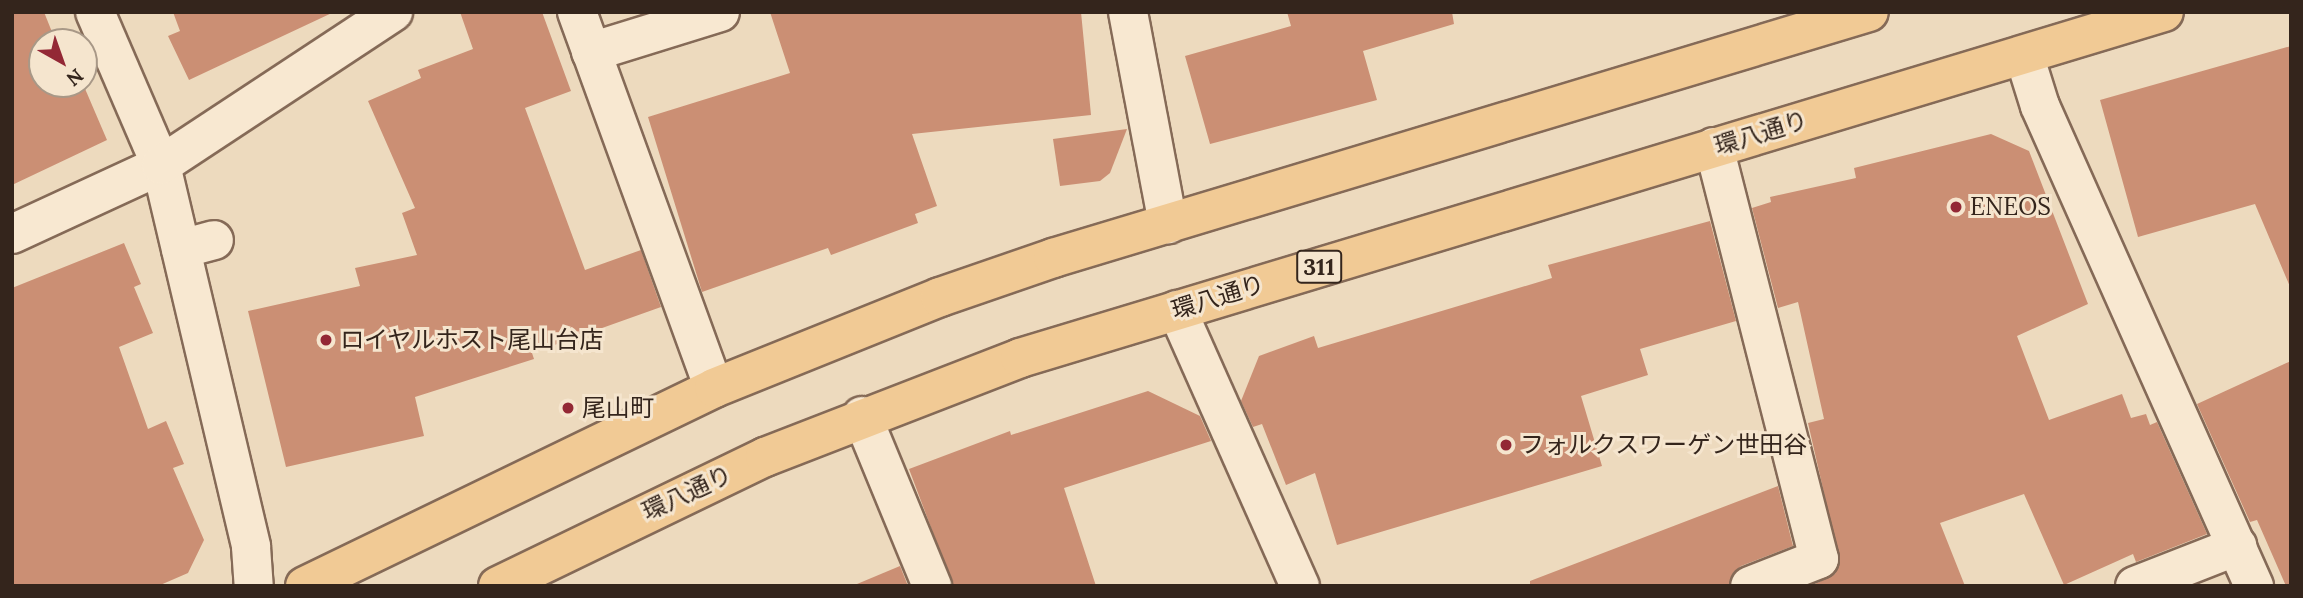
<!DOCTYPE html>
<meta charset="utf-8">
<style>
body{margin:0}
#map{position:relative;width:2303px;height:598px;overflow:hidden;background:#eddabe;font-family:Lora,"Noto Sans JP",serif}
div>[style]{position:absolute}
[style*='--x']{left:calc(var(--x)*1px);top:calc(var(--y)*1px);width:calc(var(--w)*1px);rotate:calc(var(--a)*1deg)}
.building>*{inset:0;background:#cb8f74}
.roads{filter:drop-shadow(2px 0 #856a57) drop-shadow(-2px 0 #856a57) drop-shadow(0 2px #856a57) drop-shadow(0 -2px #856a57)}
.minor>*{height:38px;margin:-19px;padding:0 19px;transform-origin:19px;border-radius:19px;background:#f8e8d1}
.major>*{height:38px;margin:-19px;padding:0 19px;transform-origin:19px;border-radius:19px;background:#f1ca95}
.dots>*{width:19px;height:19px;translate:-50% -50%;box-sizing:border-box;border:4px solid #f5e5ce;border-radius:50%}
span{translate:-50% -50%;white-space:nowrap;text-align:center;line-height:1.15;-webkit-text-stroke:6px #f5e5ce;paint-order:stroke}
.shield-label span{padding:2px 5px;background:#f5e5ce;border:2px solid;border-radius:5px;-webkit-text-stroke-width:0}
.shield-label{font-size:23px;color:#34251c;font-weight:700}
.street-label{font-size:24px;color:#34251c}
.poi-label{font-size:24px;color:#34251c}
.left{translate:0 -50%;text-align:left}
.frame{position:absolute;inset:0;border:14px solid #34251c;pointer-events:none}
.north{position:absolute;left:28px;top:28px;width:70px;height:70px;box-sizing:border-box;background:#f5e5ce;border:2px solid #a89887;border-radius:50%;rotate:140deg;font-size:19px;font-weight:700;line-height:28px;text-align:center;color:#34251c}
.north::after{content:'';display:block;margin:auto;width:24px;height:32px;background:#932835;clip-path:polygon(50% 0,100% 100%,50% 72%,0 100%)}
</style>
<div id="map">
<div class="building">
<div style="clip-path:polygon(12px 12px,44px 12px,56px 42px,42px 42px,42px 84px,83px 84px,107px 140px,12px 185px)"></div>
<div style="clip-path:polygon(173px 12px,334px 12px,189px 80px,168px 36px,180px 31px)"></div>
<div style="clip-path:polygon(460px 12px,542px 12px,571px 91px,525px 108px,585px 270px,641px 250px,661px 307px,532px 353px,534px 359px,415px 397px,424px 436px,286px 467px,248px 311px,360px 286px,355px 268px,417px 255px,402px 213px,415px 208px,368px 101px,421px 78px,418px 70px,473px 49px)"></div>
<div style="clip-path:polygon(770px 12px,1081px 12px,1091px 115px,912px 134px,937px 206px,915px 214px,918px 223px,831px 255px,828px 248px,702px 292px,648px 117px,790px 73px)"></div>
<div style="clip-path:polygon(1287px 12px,1452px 12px,1454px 24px,1363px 51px,1377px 100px,1210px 144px,1185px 56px,1291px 26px)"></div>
<div style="clip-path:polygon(2291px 46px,2291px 289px,2255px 204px,2138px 237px,2100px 100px)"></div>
<div style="clip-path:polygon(1127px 129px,1110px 173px,1100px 181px,1060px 186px,1053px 139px)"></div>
<div style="clip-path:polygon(1991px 134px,2029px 151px,2088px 304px,2017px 336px,2049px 420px,2122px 394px,2131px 418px,2146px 414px,2150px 425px,2157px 422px,2207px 534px,2136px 562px,2133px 554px,2064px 585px,2024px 494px,1940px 523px,1965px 586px,1811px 586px,1835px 574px,1840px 563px,1808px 423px,1824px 419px,1798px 302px,1778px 308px,1752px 208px,1771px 202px,1770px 197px,1856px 178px,1854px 168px)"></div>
<div style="clip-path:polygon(1710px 221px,1736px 321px,1640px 349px,1648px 375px,1581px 396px,1602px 466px,1337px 545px,1315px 473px,1286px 485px,1262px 424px,1253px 427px,1241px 401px,1259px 356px,1314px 336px,1318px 348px,1552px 278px,1548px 265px)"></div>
<div style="clip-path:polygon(124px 243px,141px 284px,134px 287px,153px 333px,119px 347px,148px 429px,166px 421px,184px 464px,173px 468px,204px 540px,188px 573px,158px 586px,12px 586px,12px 288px)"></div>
<div style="clip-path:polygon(2291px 361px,2291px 586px,2286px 586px,2257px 520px,2250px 522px,2197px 404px)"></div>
<div style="clip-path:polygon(1148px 391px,1200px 416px,1211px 441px,1064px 488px,1096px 586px,953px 586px,909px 469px,1010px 431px,1011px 435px)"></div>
<div style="clip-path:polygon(1778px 486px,1793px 546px,1741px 566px,1733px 573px,1729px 586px,1530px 586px,1530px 581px)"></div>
<div style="clip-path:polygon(900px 566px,908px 586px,858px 586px,857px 584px)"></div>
</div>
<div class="roads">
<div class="minor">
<div style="--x:95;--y:12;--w:167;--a:66.7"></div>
<div style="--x:161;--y:165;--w:392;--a:76.7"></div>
<div style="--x:251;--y:547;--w:39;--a:86"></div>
<div style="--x:577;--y:12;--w:400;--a:70"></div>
<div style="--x:1128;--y:12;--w:216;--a:79.3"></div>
<div style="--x:591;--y:52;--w:135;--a:-17.2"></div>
<div style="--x:2024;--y:55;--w:53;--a:72.6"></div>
<div style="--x:2040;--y:106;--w:526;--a:65.97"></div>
<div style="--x:1714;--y:147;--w:425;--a:75.7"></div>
<div style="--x:1819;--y:559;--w:74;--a:158.6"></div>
<div style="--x:12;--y:234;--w:164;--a:-24.8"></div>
<div style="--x:161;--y:165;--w:278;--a:-33.4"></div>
<div style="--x:181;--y:249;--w:34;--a:-15"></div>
<div style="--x:1177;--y:310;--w:302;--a:66"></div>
<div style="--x:862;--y:416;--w:184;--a:67.6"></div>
<div style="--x:2135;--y:586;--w:110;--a:-21.4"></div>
</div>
<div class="major">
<div style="--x:305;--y:586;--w:454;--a:-25.8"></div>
<div style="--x:714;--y:388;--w:244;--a:-21.9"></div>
<div style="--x:940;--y:297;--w:120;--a:-19"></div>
<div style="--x:1053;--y:258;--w:852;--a:-16.78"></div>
<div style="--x:498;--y:586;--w:297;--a:-25.8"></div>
<div style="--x:765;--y:457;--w:274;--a:-21.2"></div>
<div style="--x:1020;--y:358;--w:1195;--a:-16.83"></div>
</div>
</div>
<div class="dots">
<div style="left:1956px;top:207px;background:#932835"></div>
<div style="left:326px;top:340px;background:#932835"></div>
<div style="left:568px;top:408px;background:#932835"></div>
<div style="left:1506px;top:445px;background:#932835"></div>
</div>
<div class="shield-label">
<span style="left:1319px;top:267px">311</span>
</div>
<div class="street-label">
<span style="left:1761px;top:133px;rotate:-17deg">環八通り</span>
<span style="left:1218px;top:297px;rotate:-17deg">環八通り</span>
<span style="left:687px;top:493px;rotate:-25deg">環八通り</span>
</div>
<div class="poi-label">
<span class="left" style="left:1970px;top:207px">ENEOS</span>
<span class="left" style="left:340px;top:340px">ロイヤルホスト尾山台店</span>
<span class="left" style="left:582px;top:408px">尾山町</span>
<span class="left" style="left:1520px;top:445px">フォルクスワーゲン世田谷</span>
</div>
<div class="frame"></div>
<div class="north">N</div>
</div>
